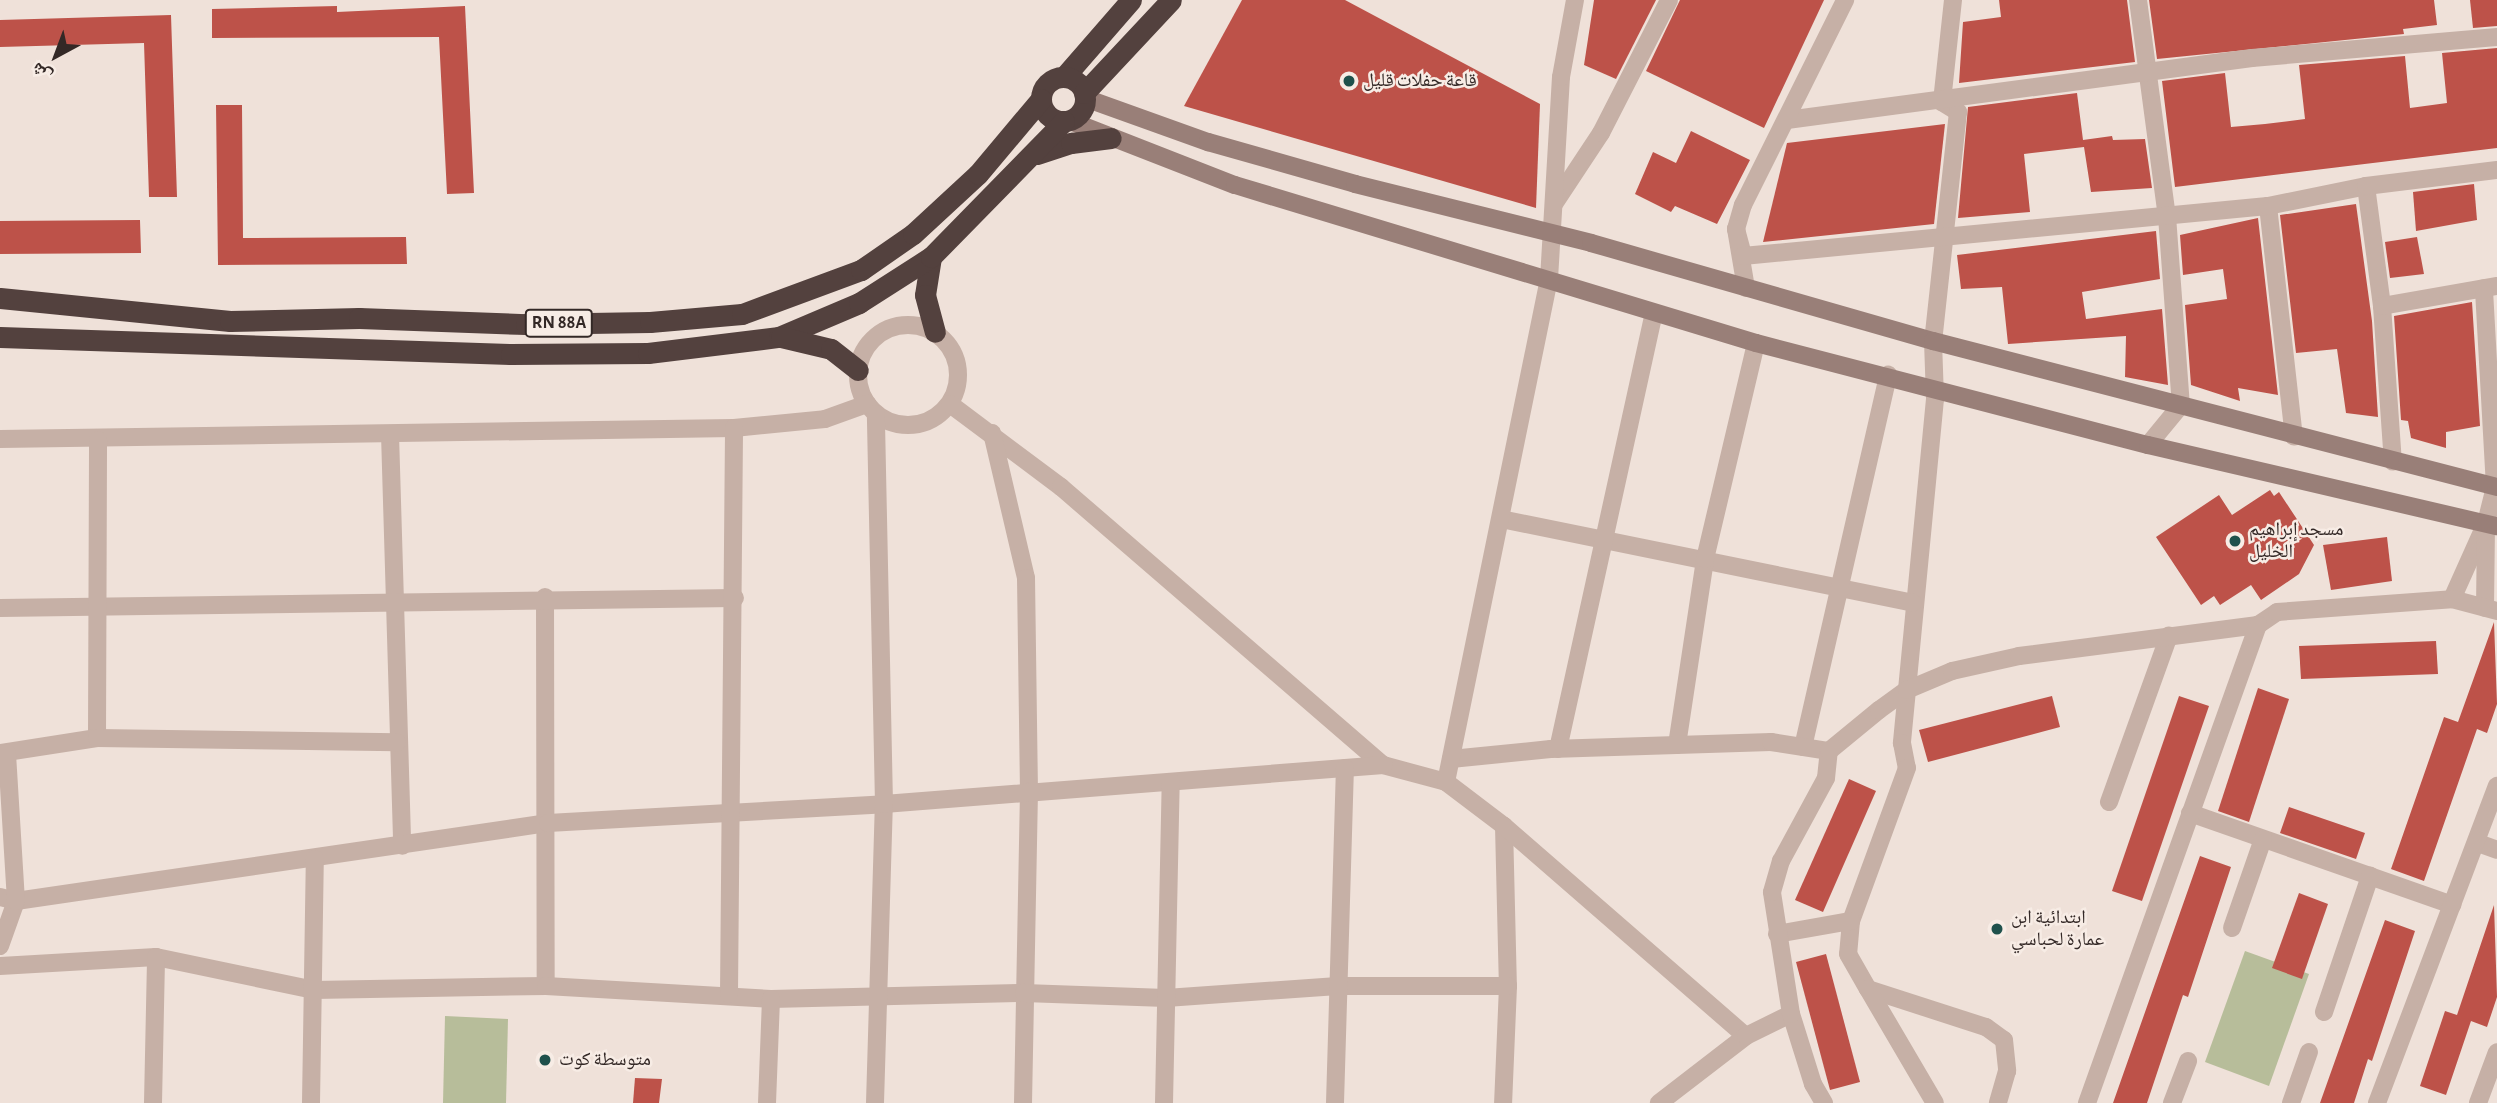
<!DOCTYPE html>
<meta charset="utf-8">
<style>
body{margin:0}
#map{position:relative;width:2497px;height:1103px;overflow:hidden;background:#efe1d9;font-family:"Alegreya Sans","Noto Naskh Arabic",sans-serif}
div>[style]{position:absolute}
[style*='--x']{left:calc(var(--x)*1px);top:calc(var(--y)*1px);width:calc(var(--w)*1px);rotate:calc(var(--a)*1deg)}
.green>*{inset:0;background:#b7bd9a}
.building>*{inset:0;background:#bd5249}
.street>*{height:18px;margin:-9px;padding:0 9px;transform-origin:9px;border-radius:9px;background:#c6b0a6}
.street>.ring{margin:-9px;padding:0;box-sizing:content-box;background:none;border:18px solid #c6b0a6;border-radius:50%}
.secondary>*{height:18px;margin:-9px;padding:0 9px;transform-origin:9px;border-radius:9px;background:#997f78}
.highway>*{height:21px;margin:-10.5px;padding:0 10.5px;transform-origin:10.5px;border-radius:10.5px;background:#53413e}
.highway>.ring{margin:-10.5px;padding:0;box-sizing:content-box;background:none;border:21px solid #53413e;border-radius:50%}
.dots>*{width:19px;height:19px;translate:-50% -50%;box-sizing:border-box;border:4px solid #f7ece5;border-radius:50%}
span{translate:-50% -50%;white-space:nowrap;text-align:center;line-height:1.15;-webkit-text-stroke:5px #f7ece5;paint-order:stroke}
.shield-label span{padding:2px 5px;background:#f7ece5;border:2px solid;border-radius:5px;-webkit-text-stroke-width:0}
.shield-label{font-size:18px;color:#332826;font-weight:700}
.poi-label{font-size:19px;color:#332826}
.left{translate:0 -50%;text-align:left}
.north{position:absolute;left:21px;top:21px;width:70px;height:70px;-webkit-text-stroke:5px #f7ece5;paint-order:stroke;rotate:221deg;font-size:19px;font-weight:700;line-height:28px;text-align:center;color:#332826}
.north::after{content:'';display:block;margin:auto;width:24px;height:32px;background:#332826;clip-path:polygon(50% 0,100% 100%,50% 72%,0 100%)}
</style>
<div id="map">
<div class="green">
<div style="clip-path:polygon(2245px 951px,2309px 974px,2269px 1086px,2205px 1062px)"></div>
<div style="clip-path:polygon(445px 1016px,508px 1019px,506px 1103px,443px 1103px)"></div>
</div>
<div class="building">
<div style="clip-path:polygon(1242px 0,1345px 0,1540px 104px,1536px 208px,1184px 106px)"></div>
<div style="clip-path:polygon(1594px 0,1656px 0,1616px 79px,1584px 65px)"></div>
<div style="clip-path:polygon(1680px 0,1824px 0,1764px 128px,1646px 71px)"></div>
<div style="clip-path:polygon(1999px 0,2127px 0,2135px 62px,1959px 83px,1963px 22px,2001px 17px)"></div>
<div style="clip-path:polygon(2149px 0,2434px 0,2437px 25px,2403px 29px,2404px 34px,2157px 59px)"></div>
<div style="clip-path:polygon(2470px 0,2497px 0,2497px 26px,2473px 28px)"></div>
<div style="clip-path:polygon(337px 6px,337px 12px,465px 6px,474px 193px,447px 194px,439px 37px,212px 38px,212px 9px)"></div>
<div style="clip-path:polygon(171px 15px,177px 197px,149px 197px,144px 43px,0 47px,0 20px)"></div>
<div style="clip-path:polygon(2497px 48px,2497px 148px,2175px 187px,2162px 81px,2225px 73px,2231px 127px,2265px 124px,2305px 119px,2299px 65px,2405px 56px,2410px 108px,2447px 103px,2442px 53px)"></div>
<div style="clip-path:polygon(2077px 93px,2083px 140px,2112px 136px,2113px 140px,2145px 139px,2152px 188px,2091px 192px,2084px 147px,2024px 154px,2030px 212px,1958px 218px,1968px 107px)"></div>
<div style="clip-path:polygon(216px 105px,242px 105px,243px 238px,406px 237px,407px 264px,218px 265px)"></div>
<div style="clip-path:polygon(1945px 124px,1934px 224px,1763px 242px,1787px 143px)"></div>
<div style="clip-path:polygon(1691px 131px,1750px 160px,1717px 224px,1675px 206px,1671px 212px,1635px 194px,1653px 152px,1676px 163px)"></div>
<div style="clip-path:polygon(2474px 184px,2477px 220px,2416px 231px,2413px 192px)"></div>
<div style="clip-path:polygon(2356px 204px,2372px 321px,2378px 417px,2346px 413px,2337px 349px,2296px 353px,2280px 215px)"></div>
<div style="clip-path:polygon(2258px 218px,2278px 395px,2238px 388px,2240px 401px,2191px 385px,2185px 305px,2227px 299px,2223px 269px,2183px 275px,2180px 235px)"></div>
<div style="clip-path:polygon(140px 220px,141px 253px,0 254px,0 221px)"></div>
<div style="clip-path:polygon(2156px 231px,2160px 279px,2082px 292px,2086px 319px,2162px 309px,2168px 385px,2125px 377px,2126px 336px,2008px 344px,2002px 287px,1961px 289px,1957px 255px)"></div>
<div style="clip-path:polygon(2417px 237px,2424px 274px,2390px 278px,2385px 242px)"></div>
<div style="clip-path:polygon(2472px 302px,2480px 426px,2446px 432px,2446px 448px,2411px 438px,2408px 421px,2401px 420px,2394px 316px)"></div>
<div style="clip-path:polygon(2270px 490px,2274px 496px,2279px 492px,2314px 545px,2299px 574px,2261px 600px,2251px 585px,2220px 605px,2214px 596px,2201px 605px,2156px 537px,2219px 495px,2232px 515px)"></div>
<div style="clip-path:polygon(2387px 537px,2392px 581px,2331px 590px,2323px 545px)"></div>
<div style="clip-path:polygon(2494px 622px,2497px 704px,2487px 733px,2477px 729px,2424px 881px,2391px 869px,2444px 717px,2458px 722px)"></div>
<div style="clip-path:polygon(2436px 641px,2438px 674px,2301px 679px,2299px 646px)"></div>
<div style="clip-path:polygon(2258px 688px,2289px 699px,2249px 822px,2218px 811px)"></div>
<div style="clip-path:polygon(2052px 696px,2060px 727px,1928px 762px,1919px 730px)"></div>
<div style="clip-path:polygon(2179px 696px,2209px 706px,2142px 901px,2112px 891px)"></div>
<div style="clip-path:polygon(1849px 779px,1876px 791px,1823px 912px,1795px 900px)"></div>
<div style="clip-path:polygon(2289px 807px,2365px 833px,2356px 859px,2280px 833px)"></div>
<div style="clip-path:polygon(2200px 856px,2231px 867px,2188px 997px,2183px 995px,2147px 1103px,2113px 1103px)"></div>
<div style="clip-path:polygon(2299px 893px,2328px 904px,2302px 979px,2272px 968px)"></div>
<div style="clip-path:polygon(2494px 905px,2497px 997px,2487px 1027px,2471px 1021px,2446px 1095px,2420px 1086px,2445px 1011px,2457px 1015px)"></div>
<div style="clip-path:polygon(2385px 920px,2415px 931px,2372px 1061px,2368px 1059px,2354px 1103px,2320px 1103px)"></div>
<div style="clip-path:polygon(1826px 954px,1860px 1082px,1830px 1090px,1796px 962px)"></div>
<div style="clip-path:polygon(635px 1078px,662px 1079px,659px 1103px,633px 1103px)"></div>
</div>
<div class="street">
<div style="--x:1953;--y:0;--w:103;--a:96.2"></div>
<div style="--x:1942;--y:102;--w:19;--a:32"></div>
<div style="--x:1958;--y:112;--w:230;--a:96.2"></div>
<div style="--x:1933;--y:341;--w:58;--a:88"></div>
<div style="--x:1935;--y:399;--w:346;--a:95.5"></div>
<div style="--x:1902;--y:743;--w:25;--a:79"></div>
<div style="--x:1907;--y:768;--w:163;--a:110.1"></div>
<div style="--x:1851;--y:921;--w:33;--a:95"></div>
<div style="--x:1848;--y:954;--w:40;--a:60.3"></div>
<div style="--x:1868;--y:989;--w:124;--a:17.9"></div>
<div style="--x:1986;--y:1027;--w:22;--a:36"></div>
<div style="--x:2004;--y:1040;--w:31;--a:84"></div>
<div style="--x:2007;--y:1071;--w:33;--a:106"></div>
<div style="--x:2138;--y:0;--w:218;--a:82.4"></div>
<div style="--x:2167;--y:216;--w:190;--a:85.8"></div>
<div style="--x:2181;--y:405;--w:52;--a:129.5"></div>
<div style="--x:1787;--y:120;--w:469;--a:-7.6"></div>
<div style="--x:2252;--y:58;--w:246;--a:-4.9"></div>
<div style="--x:2366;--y:186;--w:121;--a:82.4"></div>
<div style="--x:2382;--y:306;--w:156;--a:86"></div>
<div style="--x:1554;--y:204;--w:85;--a:-56.5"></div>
<div style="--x:1601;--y:133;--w:149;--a:-62.9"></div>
<div style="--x:2268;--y:206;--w:232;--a:83.6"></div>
<div style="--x:1736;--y:229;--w:25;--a:-74"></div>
<div style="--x:1743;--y:205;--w:229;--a:-63.5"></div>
<div style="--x:1746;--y:288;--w:60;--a:-99.6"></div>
<div style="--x:1736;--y:229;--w:28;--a:75"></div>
<div style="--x:1743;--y:256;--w:527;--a:-5.44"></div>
<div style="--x:2268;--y:206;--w:100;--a:-11.5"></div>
<div style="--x:2366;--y:186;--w:132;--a:-7"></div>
<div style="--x:2382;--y:306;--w:117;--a:-9.9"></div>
<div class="ring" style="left:858px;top:325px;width:82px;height:82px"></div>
<div style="--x:950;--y:404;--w:139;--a:36.8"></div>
<div style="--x:1061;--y:487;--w:425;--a:40.8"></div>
<div style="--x:1383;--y:765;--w:65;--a:15.1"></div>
<div style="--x:1446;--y:782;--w:73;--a:37.2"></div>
<div style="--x:1504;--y:826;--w:160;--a:88.6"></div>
<div style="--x:1508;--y:986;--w:117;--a:92.4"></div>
<div style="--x:992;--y:433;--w:149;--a:76.8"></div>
<div style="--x:1026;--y:578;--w:213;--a:89.2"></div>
<div style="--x:1029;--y:791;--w:312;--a:91.1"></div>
<div style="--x:390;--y:434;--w:412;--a:88.3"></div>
<div style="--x:0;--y:439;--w:734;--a:-0.86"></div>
<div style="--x:734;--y:428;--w:91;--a:-5.6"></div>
<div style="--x:825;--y:419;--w:45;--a:-19.7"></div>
<div style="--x:1501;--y:519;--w:420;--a:11.5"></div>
<div style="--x:545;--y:597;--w:389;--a:89.9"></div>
<div style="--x:2452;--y:599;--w:83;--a:-65.9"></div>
<div style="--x:2486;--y:523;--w:37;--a:-76"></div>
<div style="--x:2495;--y:487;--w:199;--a:-93.2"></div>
<div style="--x:0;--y:608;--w:735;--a:-0.78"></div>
<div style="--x:2485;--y:608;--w:77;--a:-89.3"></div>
<div style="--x:97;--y:738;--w:298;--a:-89.8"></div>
<div style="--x:1677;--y:745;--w:188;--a:-81.4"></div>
<div style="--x:1705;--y:559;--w:222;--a:-76.7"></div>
<div style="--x:1803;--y:747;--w:382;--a:-77.1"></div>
<div style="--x:1558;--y:749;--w:446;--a:-77.6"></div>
<div style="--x:0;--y:753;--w:98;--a:-8.8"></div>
<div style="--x:97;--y:738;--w:300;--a:0.8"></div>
<div style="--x:1451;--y:759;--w:100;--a:-5.7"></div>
<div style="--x:1551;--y:749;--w:220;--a:-1.8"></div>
<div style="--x:1771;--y:742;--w:59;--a:8.8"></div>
<div style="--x:1446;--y:782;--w:513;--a:-78.43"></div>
<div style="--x:1549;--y:279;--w:202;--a:-86.6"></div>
<div style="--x:1561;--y:77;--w:78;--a:-79.7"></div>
<div style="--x:2109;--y:802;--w:177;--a:-70.2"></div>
<div style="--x:2190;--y:813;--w:278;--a:19.3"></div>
<div style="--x:1504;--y:826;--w:320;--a:41"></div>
<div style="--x:1746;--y:1036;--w:110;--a:142.4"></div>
<div style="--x:2478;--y:843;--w:20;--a:20"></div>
<div style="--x:0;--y:897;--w:16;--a:14"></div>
<div style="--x:16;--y:901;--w:538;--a:-8.34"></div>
<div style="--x:548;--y:823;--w:337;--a:-3.2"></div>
<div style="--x:884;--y:804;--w:501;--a:-4.47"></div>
<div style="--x:2232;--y:928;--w:94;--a:-70.8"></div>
<div style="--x:1777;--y:934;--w:75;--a:-10"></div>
<div style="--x:0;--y:946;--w:48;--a:-70.4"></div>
<div style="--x:16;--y:901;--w:148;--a:-93.5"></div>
<div style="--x:0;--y:966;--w:156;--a:-3.3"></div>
<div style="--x:156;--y:957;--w:161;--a:11.8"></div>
<div style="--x:314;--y:990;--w:232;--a:-1"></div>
<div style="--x:546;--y:986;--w:225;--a:3.3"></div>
<div style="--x:771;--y:999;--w:253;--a:-1.4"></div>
<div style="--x:1024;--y:993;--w:142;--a:2"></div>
<div style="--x:1166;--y:998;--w:172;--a:-4"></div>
<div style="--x:1338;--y:986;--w:170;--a:0"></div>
<div style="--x:1868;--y:989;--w:132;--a:59.6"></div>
<div style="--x:729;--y:994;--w:566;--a:-89.49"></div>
<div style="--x:2324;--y:1012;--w:144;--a:-71.3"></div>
<div style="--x:1746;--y:1036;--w:50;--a:-26.1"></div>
<div style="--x:153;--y:1103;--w:146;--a:-88.8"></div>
<div style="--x:311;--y:1103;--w:244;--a:-89.1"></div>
<div style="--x:767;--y:1103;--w:104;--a:-87.8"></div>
<div style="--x:875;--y:1103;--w:299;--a:-88.3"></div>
<div style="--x:884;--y:804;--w:390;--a:-91.2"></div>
<div style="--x:1164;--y:1103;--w:321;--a:-88.8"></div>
<div style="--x:1335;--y:1103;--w:335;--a:-88.3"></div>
<div style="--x:1824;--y:1103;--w:22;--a:-120"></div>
<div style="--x:1813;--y:1084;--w:73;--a:-107.4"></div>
<div style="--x:1791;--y:1014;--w:123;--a:-98.9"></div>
<div style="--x:1772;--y:892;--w:32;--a:-74"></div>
<div style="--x:1781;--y:861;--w:94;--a:-61.5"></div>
<div style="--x:1826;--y:778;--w:27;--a:-84"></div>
<div style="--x:1829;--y:751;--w:65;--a:-39.4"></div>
<div style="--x:1879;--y:710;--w:34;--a:-36"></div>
<div style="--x:1907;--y:690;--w:49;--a:-22.9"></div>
<div style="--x:1952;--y:671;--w:69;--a:-12.6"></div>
<div style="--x:2019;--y:656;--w:241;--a:-7.4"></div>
<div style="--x:2258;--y:625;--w:23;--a:-34"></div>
<div style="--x:2277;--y:612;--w:175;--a:-4.2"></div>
<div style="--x:2452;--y:599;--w:47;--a:14.9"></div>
<div style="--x:2087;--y:1103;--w:508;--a:-70.32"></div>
<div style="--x:2172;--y:1103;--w:45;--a:-69.1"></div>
<div style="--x:2291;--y:1103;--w:54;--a:-70.6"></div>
<div style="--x:2377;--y:1103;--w:339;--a:-69.3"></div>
<div style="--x:2478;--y:1103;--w:54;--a:-69.6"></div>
</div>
<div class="secondary">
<div style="--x:1085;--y:98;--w:131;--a:19.7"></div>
<div style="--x:1208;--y:142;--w:153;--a:15.9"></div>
<div style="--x:1355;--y:184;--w:243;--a:14"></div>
<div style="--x:1591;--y:243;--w:356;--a:16"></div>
<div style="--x:1933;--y:341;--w:583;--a:14.51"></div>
<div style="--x:1068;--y:120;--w:179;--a:21.3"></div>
<div style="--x:1235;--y:185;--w:544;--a:16.87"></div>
<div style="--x:1756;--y:343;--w:405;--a:14.6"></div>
<div style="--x:2148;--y:445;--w:358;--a:13.1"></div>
</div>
<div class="highway">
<div style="--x:1064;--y:77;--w:102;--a:-49"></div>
<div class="ring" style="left:1041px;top:77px;width:23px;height:23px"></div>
<div style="--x:1084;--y:93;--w:127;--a:-46.9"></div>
<div style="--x:1037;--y:154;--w:36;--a:-18"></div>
<div style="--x:1071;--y:143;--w:40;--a:-7.1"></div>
<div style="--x:931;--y:257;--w:38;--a:99"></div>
<div style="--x:925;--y:295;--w:38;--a:75"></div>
<div style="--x:0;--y:298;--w:231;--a:5.7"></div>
<div style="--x:230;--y:321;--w:129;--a:-1.3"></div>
<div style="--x:359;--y:318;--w:167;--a:2.1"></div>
<div style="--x:526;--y:324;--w:124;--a:-0.9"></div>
<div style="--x:650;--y:322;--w:92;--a:-5"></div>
<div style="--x:742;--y:314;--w:127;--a:-20.3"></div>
<div style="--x:861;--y:270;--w:63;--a:-34.7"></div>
<div style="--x:913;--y:234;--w:88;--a:-42.7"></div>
<div style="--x:978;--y:174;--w:98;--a:-50"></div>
<div style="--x:0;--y:337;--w:511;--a:1.91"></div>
<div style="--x:511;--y:354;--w:137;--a:-0.4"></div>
<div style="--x:648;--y:353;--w:132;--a:-7"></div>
<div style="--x:779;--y:337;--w:87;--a:-23"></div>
<div style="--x:859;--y:303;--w:85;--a:-32.6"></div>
<div style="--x:931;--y:257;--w:190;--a:-45.6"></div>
<div style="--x:781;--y:337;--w:51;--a:13.5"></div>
<div style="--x:831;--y:349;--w:34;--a:38"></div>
</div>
<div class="dots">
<div style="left:1349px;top:81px;background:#1f514c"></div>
<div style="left:2235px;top:541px;background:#1f514c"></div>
<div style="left:1997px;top:929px;background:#1f514c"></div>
<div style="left:545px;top:1060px;background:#1f514c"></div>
</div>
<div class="shield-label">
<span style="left:559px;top:323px">RN 88A</span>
</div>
<div class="poi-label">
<span class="left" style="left:1363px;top:81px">قاعة حفلات قليل</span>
<span class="left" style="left:2249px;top:541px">مسجد إبراهيم<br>الخليل</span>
<span class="left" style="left:2011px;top:929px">ابتدائية ابن<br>عمارة لحباسي</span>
<span class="left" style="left:559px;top:1060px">متوسطة كوت</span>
</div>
<div class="north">ش</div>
</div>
